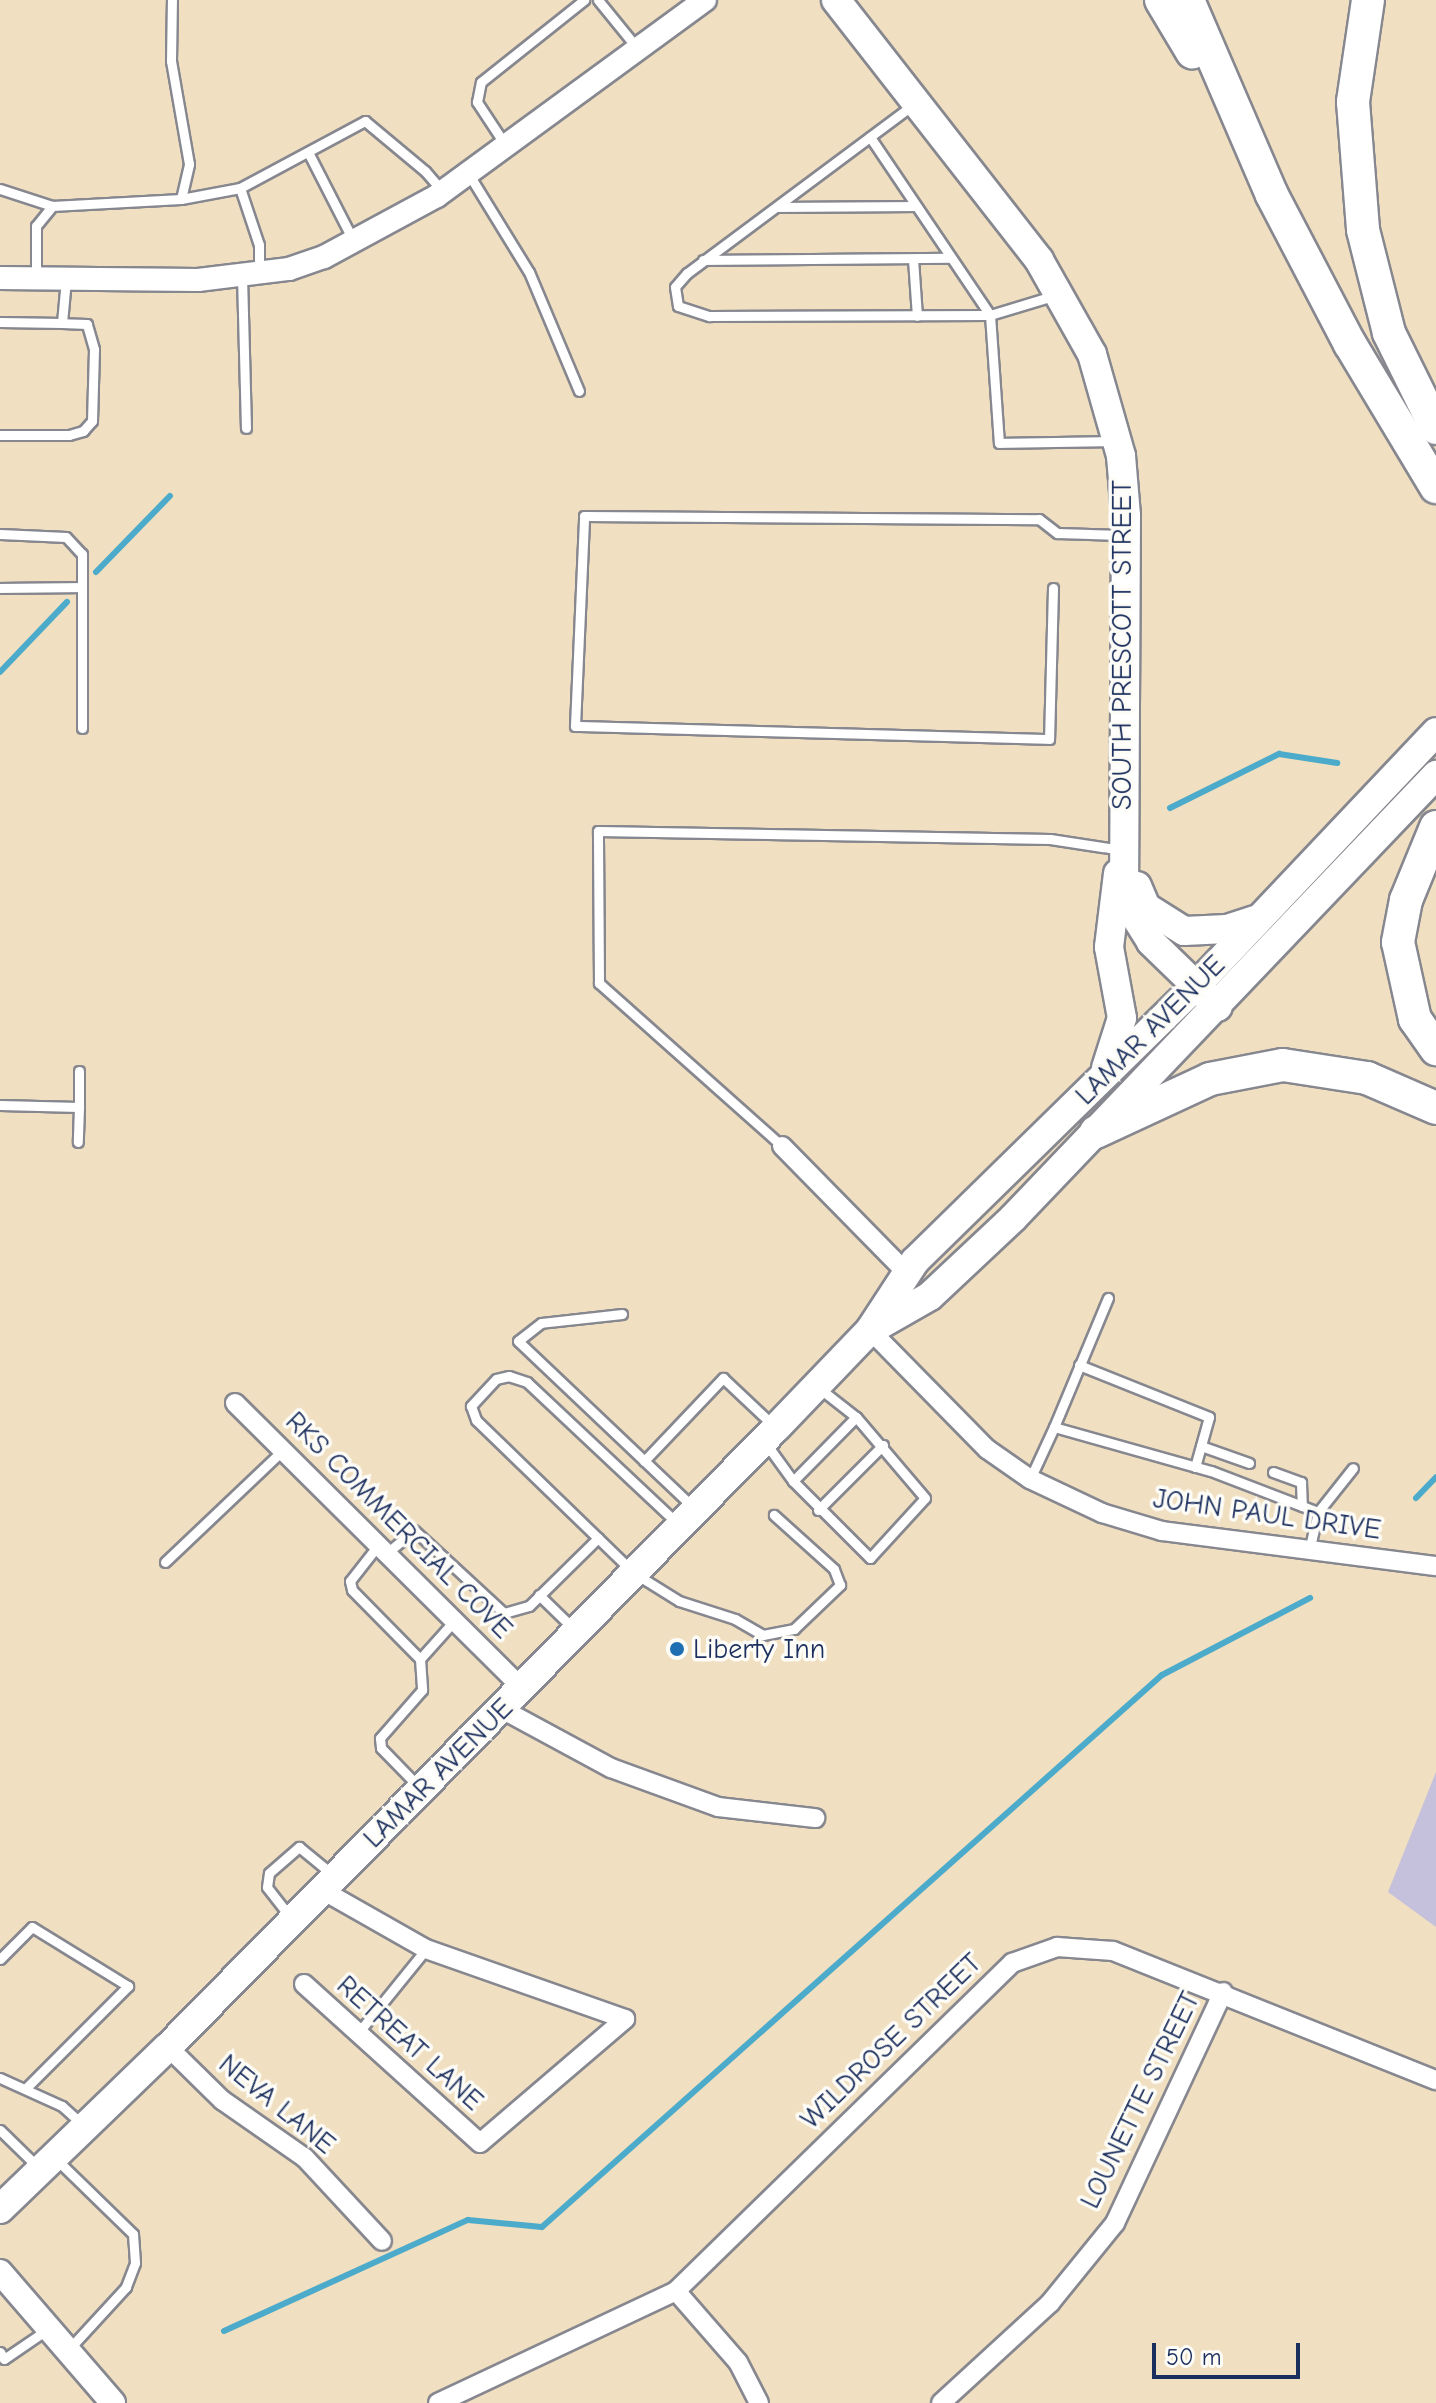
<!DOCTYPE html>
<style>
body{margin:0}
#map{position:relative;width:1436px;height:2403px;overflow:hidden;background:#f0dfc0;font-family:"Comic Neue",sans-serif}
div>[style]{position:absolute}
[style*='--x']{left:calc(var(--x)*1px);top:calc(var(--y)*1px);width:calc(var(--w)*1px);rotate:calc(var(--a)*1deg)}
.industrial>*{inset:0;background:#c5c0db}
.stream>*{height:6px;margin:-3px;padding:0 3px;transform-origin:3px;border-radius:3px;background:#4cabcb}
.roads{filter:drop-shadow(2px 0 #86878f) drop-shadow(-2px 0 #86878f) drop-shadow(0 2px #86878f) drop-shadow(0 -2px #86878f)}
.service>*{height:9px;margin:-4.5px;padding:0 4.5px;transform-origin:4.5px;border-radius:4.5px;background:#fff}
.minor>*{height:18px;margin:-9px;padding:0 9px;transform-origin:9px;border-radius:9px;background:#fff}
.tertiary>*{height:22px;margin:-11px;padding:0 11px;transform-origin:11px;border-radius:11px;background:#fff}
.secondary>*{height:24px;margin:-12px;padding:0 12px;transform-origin:12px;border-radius:12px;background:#fff}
.primary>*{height:28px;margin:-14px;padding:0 14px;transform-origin:14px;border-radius:14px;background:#fff}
.motorway>*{height:32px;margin:-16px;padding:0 16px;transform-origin:16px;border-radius:16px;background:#fff}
.dots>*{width:22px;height:22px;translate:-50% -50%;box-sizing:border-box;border:4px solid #fdfcf7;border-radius:50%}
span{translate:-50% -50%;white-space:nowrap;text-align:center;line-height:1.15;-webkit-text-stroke:7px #fdfcf7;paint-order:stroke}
.street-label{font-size:28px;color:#1b2f5e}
.poi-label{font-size:28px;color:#1b2f5e}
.left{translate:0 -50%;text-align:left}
.scale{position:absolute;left:1152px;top:2343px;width:148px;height:36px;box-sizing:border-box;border:4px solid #1b2f5e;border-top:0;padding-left:10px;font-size:24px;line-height:28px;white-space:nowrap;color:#1b2f5e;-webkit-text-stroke:6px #fdfcf7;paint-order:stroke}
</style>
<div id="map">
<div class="industrial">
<div style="clip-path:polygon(1436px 1772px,1436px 1927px,1388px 1892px)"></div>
</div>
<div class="stream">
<div style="--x:96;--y:572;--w:106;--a:-45.8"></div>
<div style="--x:0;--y:672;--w:97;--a:-46.3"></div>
<div style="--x:1170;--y:808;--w:122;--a:-26.4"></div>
<div style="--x:1279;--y:754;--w:59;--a:8.8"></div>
<div style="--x:1416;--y:1498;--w:29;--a:-46"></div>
<div style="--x:224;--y:2331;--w:268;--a:-24.5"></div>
<div style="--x:468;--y:2220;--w:74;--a:5.4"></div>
<div style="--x:542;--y:2227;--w:830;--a:-41.68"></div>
<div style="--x:1162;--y:1675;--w:167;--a:-27.5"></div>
</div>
<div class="roads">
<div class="service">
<div style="--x:598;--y:0;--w:63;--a:50.8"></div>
<div style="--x:914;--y:104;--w:283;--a:143.3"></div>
<div style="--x:687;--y:273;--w:18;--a:131"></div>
<div style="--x:675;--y:287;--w:19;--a:81"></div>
<div style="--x:678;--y:306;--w:33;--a:18"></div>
<div style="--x:709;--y:316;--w:281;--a:-0.2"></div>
<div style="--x:990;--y:315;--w:66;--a:-16.8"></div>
<div style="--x:870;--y:137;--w:215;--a:56"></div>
<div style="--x:990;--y:315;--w:128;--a:86"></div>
<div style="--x:999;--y:443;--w:113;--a:-1"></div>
<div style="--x:506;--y:146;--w:53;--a:-123.4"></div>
<div style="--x:477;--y:102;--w:20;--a:-79"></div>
<div style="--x:481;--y:82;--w:132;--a:-38.5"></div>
<div style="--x:309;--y:154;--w:99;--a:62.9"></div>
<div style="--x:468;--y:173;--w:116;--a:58.4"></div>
<div style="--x:529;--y:272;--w:129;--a:67.2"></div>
<div style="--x:0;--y:189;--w:55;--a:18.1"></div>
<div style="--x:181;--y:199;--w:60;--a:-10.6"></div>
<div style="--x:779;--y:207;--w:136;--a:-0.4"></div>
<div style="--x:913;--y:259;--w:57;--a:86"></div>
<div style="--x:703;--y:260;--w:245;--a:-0.5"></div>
<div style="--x:259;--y:270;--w:25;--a:-90"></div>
<div style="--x:259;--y:245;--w:60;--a:-108.4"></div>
<div style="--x:240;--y:188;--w:142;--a:-28.2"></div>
<div style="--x:365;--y:121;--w:78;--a:39.8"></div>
<div style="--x:425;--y:171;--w:28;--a:49"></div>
<div style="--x:242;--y:276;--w:152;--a:88.5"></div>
<div style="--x:36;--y:278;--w:52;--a:-90"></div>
<div style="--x:36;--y:226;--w:26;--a:-51"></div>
<div style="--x:52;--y:206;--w:129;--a:-3.1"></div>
<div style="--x:181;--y:199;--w:36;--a:-77"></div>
<div style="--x:189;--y:164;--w:105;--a:-99.9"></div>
<div style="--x:171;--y:61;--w:61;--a:-89.1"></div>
<div style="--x:0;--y:322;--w:62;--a:0.9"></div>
<div style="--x:0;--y:435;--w:69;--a:0"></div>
<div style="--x:69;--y:435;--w:15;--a:-16"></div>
<div style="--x:83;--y:431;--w:13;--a:-48"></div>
<div style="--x:92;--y:421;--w:72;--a:-88.4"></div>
<div style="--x:94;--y:349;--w:26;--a:-106"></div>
<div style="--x:87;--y:324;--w:25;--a:-178"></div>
<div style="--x:62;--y:323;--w:44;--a:-84.8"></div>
<div style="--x:0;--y:534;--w:66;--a:2.6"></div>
<div style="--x:66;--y:537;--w:23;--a:47"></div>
<div style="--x:82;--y:554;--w:174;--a:90"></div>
<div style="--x:0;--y:588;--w:82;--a:-0.7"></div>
<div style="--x:1053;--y:588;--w:151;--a:91.5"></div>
<div style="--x:1049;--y:739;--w:474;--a:-178.4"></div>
<div style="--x:575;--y:726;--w:210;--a:-87.5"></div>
<div style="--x:584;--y:516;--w:455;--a:0.4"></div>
<div style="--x:1039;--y:519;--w:23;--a:38"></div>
<div style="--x:1057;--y:533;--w:65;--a:1.8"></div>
<div style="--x:0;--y:1105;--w:79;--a:1.5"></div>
<div style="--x:79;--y:1107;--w:35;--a:92"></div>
<div style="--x:79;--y:1107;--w:36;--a:-90"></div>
<div style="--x:782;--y:1146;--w:245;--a:-138.3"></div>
<div style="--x:599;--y:983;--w:152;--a:-90.4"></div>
<div style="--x:598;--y:831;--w:452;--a:1"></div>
<div style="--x:1050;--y:839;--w:73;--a:8.7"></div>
<div style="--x:622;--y:1314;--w:81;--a:173.7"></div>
<div style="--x:541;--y:1323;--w:29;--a:142"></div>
<div style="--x:518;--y:1341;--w:243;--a:43.5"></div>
<div style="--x:1079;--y:1365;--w:140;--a:21.8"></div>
<div style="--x:1209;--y:1417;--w:52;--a:105.6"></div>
<div style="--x:819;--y:1388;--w:47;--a:38.1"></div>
<div style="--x:856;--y:1417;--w:90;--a:134.5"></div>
<div style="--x:793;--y:1481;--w:109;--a:45"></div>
<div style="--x:870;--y:1558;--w:81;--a:-47.5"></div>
<div style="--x:925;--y:1498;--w:106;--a:-130.4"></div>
<div style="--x:1054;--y:1427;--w:140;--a:-67.3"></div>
<div style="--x:767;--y:1445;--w:44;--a:54.2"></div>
<div style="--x:1201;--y:1446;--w:51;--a:19.5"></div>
<div style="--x:644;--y:1461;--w:115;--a:-46.4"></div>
<div style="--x:723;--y:1378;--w:70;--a:43.3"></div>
<div style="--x:1273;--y:1472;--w:30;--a:20"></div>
<div style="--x:1301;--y:1482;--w:24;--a:88"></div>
<div style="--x:1030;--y:1479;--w:57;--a:-65.2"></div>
<div style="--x:1054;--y:1427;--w:163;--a:15.7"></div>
<div style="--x:1211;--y:1471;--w:115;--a:21"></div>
<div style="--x:1318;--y:1512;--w:39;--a:103"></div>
<div style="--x:818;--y:1510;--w:92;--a:-45"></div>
<div style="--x:1318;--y:1512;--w:56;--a:-51.5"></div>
<div style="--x:678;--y:1524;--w:207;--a:-136.8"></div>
<div style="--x:527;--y:1382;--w:19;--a:-162"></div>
<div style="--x:509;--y:1376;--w:13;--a:167"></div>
<div style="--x:496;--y:1379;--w:37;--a:133"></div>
<div style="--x:471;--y:1406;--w:15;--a:70"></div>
<div style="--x:476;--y:1420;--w:220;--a:44.1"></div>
<div style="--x:634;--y:1573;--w:53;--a:31.9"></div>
<div style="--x:679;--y:1601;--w:59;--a:17.8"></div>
<div style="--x:735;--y:1619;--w:32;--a:30"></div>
<div style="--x:763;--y:1635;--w:32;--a:-11"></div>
<div style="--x:794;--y:1629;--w:64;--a:-43.7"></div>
<div style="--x:840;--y:1585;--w:17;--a:-111"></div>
<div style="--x:834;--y:1569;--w:81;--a:-138"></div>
<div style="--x:379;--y:1544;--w:47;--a:128.1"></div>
<div style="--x:350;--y:1581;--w:9;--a:77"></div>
<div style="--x:352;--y:1590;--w:97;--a:45.4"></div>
<div style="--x:420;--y:1659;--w:31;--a:86"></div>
<div style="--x:422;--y:1690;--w:64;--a:131.2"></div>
<div style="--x:380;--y:1738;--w:10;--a:84"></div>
<div style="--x:381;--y:1748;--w:54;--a:45.7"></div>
<div style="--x:387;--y:1553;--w:35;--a:-40"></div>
<div style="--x:414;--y:1530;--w:122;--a:42.7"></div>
<div style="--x:504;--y:1613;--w:26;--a:-16"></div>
<div style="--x:529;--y:1606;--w:97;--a:-44.6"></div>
<div style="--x:165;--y:1562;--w:163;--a:-43.5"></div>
<div style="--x:539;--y:1595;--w:49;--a:44.2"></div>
<div style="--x:420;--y:1659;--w:52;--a:-48.1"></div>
<div style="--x:291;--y:1918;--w:39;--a:-128"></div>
<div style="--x:267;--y:1887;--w:14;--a:-82"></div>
<div style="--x:269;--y:1873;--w:40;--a:-41"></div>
<div style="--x:299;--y:1847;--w:43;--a:39.3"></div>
<div style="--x:0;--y:1959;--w:45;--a:-45"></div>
<div style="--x:32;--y:1927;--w:113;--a:31.6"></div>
<div style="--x:128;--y:1986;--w:144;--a:135"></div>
<div style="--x:358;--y:2033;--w:108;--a:-51"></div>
<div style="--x:0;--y:2078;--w:68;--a:24.3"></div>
<div style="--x:62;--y:2106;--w:28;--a:42"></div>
<div style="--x:0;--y:2130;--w:54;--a:44.3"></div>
<div style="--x:57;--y:2160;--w:106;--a:44.2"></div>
<div style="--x:133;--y:2234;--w:29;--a:86"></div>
<div style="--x:135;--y:2263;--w:26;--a:111"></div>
<div style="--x:126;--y:2287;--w:84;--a:132.6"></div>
<div style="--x:0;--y:2352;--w:8;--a:60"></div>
<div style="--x:4;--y:2359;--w:53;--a:-34.3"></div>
</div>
<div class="minor">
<div style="--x:782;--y:1146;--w:178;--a:45.5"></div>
<div style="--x:870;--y:1330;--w:167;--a:45.5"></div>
<div style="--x:987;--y:1449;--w:52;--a:34.9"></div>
<div style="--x:1030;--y:1479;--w:80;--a:25.3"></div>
<div style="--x:1102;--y:1513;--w:63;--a:16.7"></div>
<div style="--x:1162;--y:1531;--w:276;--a:7.3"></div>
<div style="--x:235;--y:1403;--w:404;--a:44.8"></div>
<div style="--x:500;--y:1708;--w:126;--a:28.4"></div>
<div style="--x:611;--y:1768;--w:114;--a:20"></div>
<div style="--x:718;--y:1807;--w:98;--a:6.5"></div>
<div style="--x:304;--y:1984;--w:237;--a:42.1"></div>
<div style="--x:480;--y:2143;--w:191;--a:-40.5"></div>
<div style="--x:625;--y:2019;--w:211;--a:-160.6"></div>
<div style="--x:426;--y:1949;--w:120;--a:-150.4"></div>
<div style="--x:168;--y:2047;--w:76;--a:44.5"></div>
<div style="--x:222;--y:2100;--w:101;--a:34.9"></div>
<div style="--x:305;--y:2158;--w:113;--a:47.1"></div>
<div style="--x:676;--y:2291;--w:94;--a:48.9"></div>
<div style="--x:738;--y:2362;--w:46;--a:62.9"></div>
<div style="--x:438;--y:2403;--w:263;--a:-25.2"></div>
<div style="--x:676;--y:2291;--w:470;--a:-44.3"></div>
<div style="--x:1012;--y:1963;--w:48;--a:-19.6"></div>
<div style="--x:1057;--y:1947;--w:56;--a:4.1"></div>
<div style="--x:1113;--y:1951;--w:348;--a:21.8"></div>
<div style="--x:941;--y:2403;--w:148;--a:-42.5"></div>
<div style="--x:1050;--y:2303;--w:103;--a:-50.9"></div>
<div style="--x:1115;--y:2223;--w:255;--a:-64.9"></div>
</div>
<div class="tertiary">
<div style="--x:0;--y:278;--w:198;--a:0.6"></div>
<div style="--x:198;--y:280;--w:92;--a:-6.9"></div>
<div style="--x:289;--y:269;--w:37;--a:-19"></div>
<div style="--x:324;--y:257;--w:128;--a:-28.4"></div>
<div style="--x:437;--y:196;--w:332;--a:-36.2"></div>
</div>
<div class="secondary">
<div style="--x:0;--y:2272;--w:173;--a:49.2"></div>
</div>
<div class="primary">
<div style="--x:836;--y:0;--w:330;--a:52"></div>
<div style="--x:1039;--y:260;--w:108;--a:60.6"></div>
<div style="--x:1092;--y:354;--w:106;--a:74.1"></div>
<div style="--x:1121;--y:456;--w:60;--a:85.2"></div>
<div style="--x:1126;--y:516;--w:366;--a:90.3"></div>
<div style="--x:1124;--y:882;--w:27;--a:77"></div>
<div style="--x:1130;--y:908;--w:40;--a:58"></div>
<div style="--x:1151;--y:942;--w:93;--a:44.1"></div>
<div style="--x:1137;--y:886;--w:23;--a:67"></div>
<div style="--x:1146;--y:907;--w:45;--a:32.3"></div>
<div style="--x:1184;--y:931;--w:43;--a:-2.7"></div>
<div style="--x:1227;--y:929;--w:29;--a:-18"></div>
<div style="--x:1106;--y:1068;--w:52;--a:-72.3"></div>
<div style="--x:1122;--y:1018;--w:72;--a:-100.4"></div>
<div style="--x:1109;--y:947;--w:74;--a:-83"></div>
<div style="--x:874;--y:1328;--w:64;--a:-29.7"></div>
<div style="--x:930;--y:1296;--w:114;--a:-43.2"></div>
<div style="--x:1013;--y:1218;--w:613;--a:-46.32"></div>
<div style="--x:0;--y:2209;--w:233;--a:-44"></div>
<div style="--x:168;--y:2047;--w:868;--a:-45.51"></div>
<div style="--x:776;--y:1428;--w:136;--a:-46.2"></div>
<div style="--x:870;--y:1330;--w:82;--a:-56.9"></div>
<div style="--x:915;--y:1261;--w:390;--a:-44.4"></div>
<div style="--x:1194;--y:988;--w:352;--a:-46.6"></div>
</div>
<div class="motorway">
<div style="--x:1161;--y:0;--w:61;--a:59.2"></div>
<div style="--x:1188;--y:0;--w:212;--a:66.7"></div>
<div style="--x:1272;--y:195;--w:168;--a:62.4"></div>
<div style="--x:1350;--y:344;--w:167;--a:59"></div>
<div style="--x:1368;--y:0;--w:103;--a:98.4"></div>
<div style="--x:1353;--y:102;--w:128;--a:85.5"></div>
<div style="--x:1363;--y:230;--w:106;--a:75.8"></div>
<div style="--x:1389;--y:333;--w:106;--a:63.7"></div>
<div style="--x:1436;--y:827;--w:79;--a:112.3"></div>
<div style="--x:1406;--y:900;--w:43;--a:100.8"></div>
<div style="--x:1398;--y:942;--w:79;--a:77.6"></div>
<div style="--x:1415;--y:1019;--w:37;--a:55"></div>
<div style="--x:1096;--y:1132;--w:126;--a:-24.9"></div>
<div style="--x:1210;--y:1079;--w:74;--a:-10.9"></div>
<div style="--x:1283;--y:1065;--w:85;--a:8.8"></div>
<div style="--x:1367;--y:1078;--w:75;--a:23.5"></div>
</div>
</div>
<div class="dots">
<div style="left:677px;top:1649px;background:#1f6fb2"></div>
</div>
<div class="street-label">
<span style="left:1122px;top:645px;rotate:-90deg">SOUTH PRESCOTT STREET</span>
<span style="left:1150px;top:1030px;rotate:-45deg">LAMAR AVENUE</span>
<span style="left:1267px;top:1514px;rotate:8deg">JOHN PAUL DRIVE</span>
<span style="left:399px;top:1525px;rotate:45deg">RKS COMMERCIAL COVE</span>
<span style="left:438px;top:1773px;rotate:-45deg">LAMAR AVENUE</span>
<span style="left:891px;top:2041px;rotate:-44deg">WILDROSE STREET</span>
<span style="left:410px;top:2043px;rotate:42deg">RETREAT LANE</span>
<span style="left:1140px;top:2100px;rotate:-64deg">LOUNETTE STREET</span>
<span style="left:277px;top:2104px;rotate:39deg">NEVA LANE</span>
</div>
<div class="poi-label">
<span class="left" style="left:693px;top:1649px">Liberty Inn</span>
</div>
<div class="scale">50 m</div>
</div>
